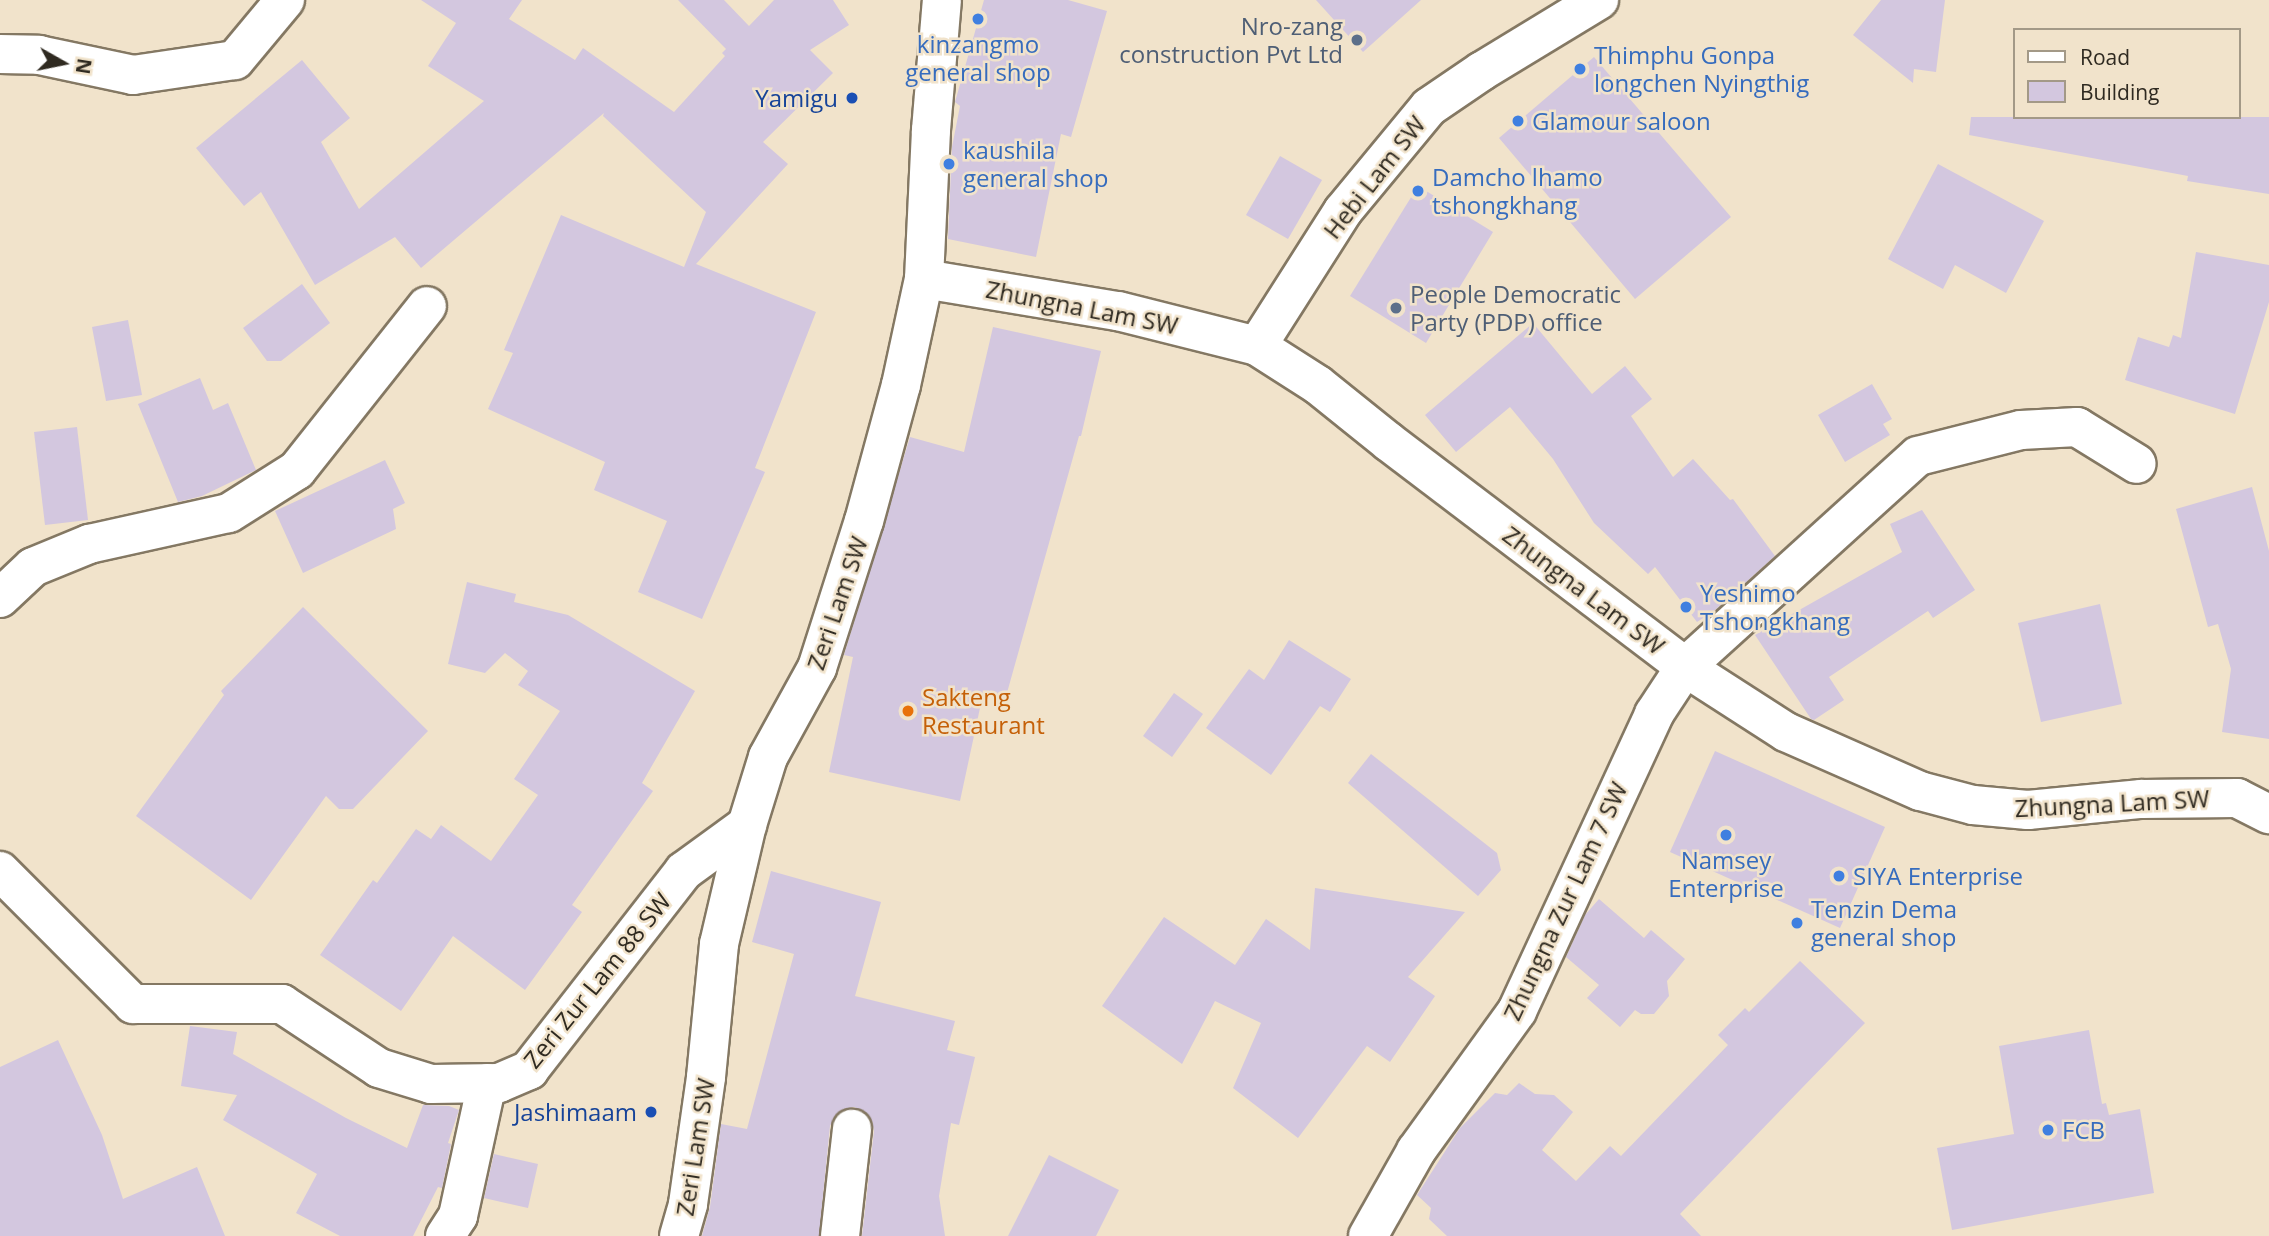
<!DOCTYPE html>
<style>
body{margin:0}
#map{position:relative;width:2269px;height:1236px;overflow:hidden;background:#f1e3cb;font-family:"Open Sans",sans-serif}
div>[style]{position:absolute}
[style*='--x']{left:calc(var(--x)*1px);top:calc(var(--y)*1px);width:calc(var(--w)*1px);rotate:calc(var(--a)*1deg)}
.building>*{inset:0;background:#d3c7df}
.roads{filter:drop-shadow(2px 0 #847863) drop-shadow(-2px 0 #847863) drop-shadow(0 2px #847863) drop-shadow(0 -2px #847863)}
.street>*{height:38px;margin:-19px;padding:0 19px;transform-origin:19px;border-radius:19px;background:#fff}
.secondary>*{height:38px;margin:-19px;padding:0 19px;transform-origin:19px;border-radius:19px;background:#fff}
.dots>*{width:19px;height:19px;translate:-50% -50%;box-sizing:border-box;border:4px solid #f1e3cb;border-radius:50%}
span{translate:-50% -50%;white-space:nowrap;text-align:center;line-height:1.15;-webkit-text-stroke:5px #f1e3cb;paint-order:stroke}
.service-label{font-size:24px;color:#4e5e75}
.right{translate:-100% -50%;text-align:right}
.left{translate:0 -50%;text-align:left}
.shop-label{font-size:24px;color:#366cbe}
.transit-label{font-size:24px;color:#164399}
.street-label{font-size:24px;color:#2f2a21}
.food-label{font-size:24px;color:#c56008}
.legend{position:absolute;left:2013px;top:28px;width:228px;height:91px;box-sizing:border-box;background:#f1e3cb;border:2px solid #a39987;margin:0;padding:9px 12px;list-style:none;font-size:21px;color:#2f2a21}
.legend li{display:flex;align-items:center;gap:14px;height:35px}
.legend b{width:35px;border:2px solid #a39987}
.north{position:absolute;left:28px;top:28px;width:70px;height:70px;-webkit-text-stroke:5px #f1e3cb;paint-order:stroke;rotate:99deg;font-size:19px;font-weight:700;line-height:28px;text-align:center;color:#2f2a21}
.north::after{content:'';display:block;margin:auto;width:24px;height:32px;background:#2f2a21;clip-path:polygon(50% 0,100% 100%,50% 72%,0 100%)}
</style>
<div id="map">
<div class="building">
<div style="clip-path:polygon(421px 0,522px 0,509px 19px,575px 60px,583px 48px,674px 112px,725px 56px,722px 53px,726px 49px,678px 0,724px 0,749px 26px,774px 0,833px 0,849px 25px,810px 50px,833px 73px,763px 142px,788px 164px,696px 264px,816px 312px,755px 468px,765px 472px,702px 619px,638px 592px,667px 521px,594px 490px,605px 462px,488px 409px,513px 353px,504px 350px,561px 215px,684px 267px,706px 212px,603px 116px,604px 113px,421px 268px,395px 237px,315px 285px,261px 192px,244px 206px,196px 148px,302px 60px,350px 118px,321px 142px,359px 209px,484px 101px,428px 66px,456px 23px)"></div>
<div style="clip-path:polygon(984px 0,1068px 0,1107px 11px,1071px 137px,1061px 134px,1036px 257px,948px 239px,952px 147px,960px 106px,955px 102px)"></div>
<div style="clip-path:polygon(1316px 0,1421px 0,1363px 52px)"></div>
<div style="clip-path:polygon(1881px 0,1945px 0,1936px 72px,1914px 69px,1913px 83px,1853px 35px)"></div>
<div style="clip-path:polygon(1594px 57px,1731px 217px,1635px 299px,1499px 138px)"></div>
<div style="clip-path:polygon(1971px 117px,2269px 117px,2269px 194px,2187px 181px,2188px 176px,1969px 135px)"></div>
<div style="clip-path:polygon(1280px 156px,1322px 180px,1288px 239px,1246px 215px)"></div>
<div style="clip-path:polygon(1938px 164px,2044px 221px,2006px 293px,1955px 265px,1943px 289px,1888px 259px)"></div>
<div style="clip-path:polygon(1418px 186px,1493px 232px,1426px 343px,1350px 296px)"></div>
<div style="clip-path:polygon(2196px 252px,2269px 265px,2269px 302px,2235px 414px,2125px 380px,2138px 337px,2169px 347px,2173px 335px,2181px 338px)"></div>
<div style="clip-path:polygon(302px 284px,330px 323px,281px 361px,267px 361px,243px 328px)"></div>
<div style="clip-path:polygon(128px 320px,142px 395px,106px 401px,92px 327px)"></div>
<div style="clip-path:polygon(1533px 323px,1592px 394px,1625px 366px,1652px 399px,1631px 416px,1673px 477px,1693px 459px,1730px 500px,1733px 499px,1775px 556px,1715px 610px,1697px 622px,1655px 567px,1648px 574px,1594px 523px,1553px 459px,1510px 407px,1456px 452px,1425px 415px)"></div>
<div style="clip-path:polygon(993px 327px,1101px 351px,1081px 436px,1079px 436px,1005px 700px,983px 694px,960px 801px,829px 772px,853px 657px,844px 655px,910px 437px,964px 452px)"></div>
<div style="clip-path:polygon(200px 378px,213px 410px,228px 403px,256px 470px,202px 496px,178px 502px,138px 404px)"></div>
<div style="clip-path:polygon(1872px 384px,1892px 419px,1883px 424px,1890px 435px,1845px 462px,1818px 415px)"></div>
<div style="clip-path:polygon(77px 427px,88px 520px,45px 525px,34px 432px)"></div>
<div style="clip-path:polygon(385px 460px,405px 503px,393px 509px,396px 529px,303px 573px,275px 511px)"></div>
<div style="clip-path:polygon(2252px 487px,2269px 551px,2269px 739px,2222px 732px,2231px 669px,2218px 624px,2208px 627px,2176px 509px)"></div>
<div style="clip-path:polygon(1922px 510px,1975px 590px,1933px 618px,1928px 611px,1829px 677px,1844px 700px,1814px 720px,1811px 719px,1755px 635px,1902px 552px,1890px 524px)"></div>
<div style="clip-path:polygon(467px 582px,516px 594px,514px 602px,568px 615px,695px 691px,642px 783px,653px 791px,572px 905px,582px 912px,525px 990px,453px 936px,401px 1011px,320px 955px,373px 880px,377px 883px,416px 829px,431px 839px,441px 825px,491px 861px,538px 795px,514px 779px,560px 711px,518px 685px,528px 671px,505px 653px,485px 673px,448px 664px)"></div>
<div style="clip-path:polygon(2100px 604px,2122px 704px,2041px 722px,2018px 623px)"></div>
<div style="clip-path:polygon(303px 607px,428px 731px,353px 809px,339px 809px,326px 796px,251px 900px,136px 816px,224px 695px,221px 691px)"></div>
<div style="clip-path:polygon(1289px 640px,1351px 679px,1330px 712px,1320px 706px,1271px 775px,1206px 728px,1249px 669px,1264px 680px)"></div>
<div style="clip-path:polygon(1174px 693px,1203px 714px,1172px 757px,1143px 736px)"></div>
<div style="clip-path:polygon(1715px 751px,1885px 827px,1840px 928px,1670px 852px)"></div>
<div style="clip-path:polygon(1371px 754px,1497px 853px,1501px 870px,1478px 896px,1348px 783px)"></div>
<div style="clip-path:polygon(771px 871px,881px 902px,855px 996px,955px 1021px,947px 1050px,975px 1057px,959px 1125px,951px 1123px,939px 1196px,945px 1236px,862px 1236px,874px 1131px,872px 1121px,865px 1112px,854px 1107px,844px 1109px,835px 1116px,830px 1126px,819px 1236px,702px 1236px,710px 1207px,721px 1124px,747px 1129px,794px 954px,752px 942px)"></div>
<div style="clip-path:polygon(1315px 888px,1465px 912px,1408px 977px,1435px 996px,1390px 1062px,1367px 1046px,1298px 1138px,1233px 1088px,1261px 1023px,1215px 1001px,1182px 1064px,1102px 1006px,1164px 917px,1235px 965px,1266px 919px,1310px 950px)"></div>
<div style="clip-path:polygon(1599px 899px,1644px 938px,1651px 930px,1685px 959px,1667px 981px,1669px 996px,1654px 1014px,1641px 1014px,1635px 1010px,1620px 1027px,1587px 998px,1599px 985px,1566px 957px,1585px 915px)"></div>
<div style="clip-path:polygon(1800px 961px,1865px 1023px,1680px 1214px,1701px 1236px,1447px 1236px,1429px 1219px,1431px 1208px,1417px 1195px,1460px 1128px,1495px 1093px,1507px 1095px,1519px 1083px,1535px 1094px,1554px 1095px,1573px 1112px,1542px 1150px,1576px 1181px,1610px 1146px,1621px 1156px,1728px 1045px,1718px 1035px,1745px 1008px,1749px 1012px)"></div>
<div style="clip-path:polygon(190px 1026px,237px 1032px,233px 1054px,346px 1118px,407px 1148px,423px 1105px,449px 1106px,459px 1110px,448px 1143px,451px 1144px,442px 1188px,438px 1187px,413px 1236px,340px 1236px,296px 1213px,317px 1174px,223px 1120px,237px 1095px,181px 1086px)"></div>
<div style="clip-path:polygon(2089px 1030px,2102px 1104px,2106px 1103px,2109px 1115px,2140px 1109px,2154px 1193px,1952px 1230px,1937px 1148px,2014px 1134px,1999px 1046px)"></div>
<div style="clip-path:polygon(58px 1040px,102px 1135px,123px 1199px,197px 1167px,225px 1236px,0 1236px,0 1067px)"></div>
<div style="clip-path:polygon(494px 1154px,538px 1164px,528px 1208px,484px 1198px)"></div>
<div style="clip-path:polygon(1049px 1155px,1119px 1190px,1096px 1236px,1008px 1236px)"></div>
</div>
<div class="roads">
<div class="street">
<div style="--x:0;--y:54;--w:39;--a:1"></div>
<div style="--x:39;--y:55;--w:96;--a:12"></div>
<div style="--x:133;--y:75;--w:103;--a:-8.4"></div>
<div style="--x:235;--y:60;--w:78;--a:-50.2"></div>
<div style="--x:0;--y:598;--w:45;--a:-43.2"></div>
<div style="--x:33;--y:567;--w:61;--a:-22.3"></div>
<div style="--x:89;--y:544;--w:143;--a:-12.5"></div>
<div style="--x:229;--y:513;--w:80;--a:-32.3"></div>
<div style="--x:297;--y:470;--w:209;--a:-51.6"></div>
<div style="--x:0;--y:871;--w:188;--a:45"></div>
<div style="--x:133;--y:1004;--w:149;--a:0"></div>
<div style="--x:282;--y:1004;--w:116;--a:33.4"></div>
<div style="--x:379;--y:1068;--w:54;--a:17.1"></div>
<div style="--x:431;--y:1084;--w:68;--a:-0.8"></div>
<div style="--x:499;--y:1083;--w:33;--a:-23"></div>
<div style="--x:529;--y:1070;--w:252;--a:-52.1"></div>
<div style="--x:684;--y:871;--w:78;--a:-36.1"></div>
<div style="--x:445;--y:1236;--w:24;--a:-57"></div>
<div style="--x:458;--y:1216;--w:136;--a:-77.7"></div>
<div style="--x:840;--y:1236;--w:108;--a:-83.6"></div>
<div style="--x:1368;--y:1236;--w:98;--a:-60.5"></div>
<div style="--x:1416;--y:1151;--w:173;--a:-54.2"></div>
<div style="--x:1517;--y:1011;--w:327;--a:-65.2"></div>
<div style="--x:1654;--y:714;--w:56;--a:-56.6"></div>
<div style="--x:1685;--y:667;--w:314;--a:-42.2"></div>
<div style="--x:1918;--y:456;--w:106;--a:-14.2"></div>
<div style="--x:2021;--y:430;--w:56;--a:-3.1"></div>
<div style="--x:2077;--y:427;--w:70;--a:31.7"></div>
</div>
<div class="secondary">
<div style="--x:924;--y:279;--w:197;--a:9.4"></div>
<div style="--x:1118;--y:311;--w:143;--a:14.1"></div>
<div style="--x:1257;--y:346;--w:72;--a:32.6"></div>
<div style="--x:1318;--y:385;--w:91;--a:38.8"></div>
<div style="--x:1389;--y:442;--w:372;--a:37.2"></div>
<div style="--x:1685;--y:667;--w:120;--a:32.8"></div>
<div style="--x:1786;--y:732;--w:146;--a:23.8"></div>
<div style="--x:1920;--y:791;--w:55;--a:14.8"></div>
<div style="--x:1973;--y:805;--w:55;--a:5.2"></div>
<div style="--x:2028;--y:810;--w:114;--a:-5.6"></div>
<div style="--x:2141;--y:799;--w:96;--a:-0.6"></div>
<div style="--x:2237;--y:798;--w:36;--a:27"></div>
<div style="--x:1257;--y:346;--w:160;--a:-57.5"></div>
<div style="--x:1343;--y:211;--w:135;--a:-50.4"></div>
<div style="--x:1429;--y:107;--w:64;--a:-34.2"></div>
<div style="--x:1482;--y:71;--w:137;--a:-31.3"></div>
<div style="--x:679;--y:1236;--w:33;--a:-74"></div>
<div style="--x:688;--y:1204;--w:128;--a:-81.9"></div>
<div style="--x:706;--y:1077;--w:134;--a:-84.4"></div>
<div style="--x:719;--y:944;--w:122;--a:-76.8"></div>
<div style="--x:747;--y:825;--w:71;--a:-72.8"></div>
<div style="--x:768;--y:757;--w:102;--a:-61.2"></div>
<div style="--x:817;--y:668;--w:154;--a:-72.3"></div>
<div style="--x:864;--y:521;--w:141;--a:-74.8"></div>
<div style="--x:901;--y:385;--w:108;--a:-77.8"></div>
<div style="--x:924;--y:279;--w:149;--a:-87.3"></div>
<div style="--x:931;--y:130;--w:130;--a:-85.2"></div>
</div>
</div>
<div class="dots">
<div style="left:978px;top:19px;background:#3f7fe0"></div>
<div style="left:1357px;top:40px;background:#5c6f8a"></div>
<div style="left:1580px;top:69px;background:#3f7fe0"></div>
<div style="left:852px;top:98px;background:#1a4fb4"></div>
<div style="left:1518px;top:121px;background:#3f7fe0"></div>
<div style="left:949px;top:164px;background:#3f7fe0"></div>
<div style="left:1418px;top:191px;background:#3f7fe0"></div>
<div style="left:1396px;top:308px;background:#5c6f8a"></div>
<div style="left:1686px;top:607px;background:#3f7fe0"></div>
<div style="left:908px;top:711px;background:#e8710a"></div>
<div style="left:1726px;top:835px;background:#3f7fe0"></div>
<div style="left:1839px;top:876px;background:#3f7fe0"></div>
<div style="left:1797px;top:923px;background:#3f7fe0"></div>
<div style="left:651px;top:1112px;background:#1a4fb4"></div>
<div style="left:2048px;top:1130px;background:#3f7fe0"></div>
</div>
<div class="service-label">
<span class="right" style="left:1343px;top:40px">Nro-zang<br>construction Pvt Ltd</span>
<span class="left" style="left:1410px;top:308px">People Democratic<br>Party (PDP) office</span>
</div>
<div class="shop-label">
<span style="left:978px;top:58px">kinzangmo<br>general shop</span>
<span class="left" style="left:1594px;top:69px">Thimphu Gonpa<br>longchen Nyingthig</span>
<span class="left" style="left:1532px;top:121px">Glamour saloon</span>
<span class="left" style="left:963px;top:164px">kaushila<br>general shop</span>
<span class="left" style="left:1432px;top:191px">Damcho lhamo<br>tshongkhang</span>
<span class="left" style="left:1700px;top:607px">Yeshimo<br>Tshongkhang</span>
<span style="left:1726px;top:874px">Namsey<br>Enterprise</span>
<span class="left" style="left:1853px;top:876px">SIYA Enterprise</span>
<span class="left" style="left:1811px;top:923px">Tenzin Dema<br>general shop</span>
<span class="left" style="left:2062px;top:1130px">FCB</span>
</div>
<div class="transit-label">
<span class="right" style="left:838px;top:98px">Yamigu</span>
<span class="right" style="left:637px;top:1112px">Jashimaam</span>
</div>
<div class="street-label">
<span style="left:1374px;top:177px;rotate:-52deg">Hebi Lam SW</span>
<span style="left:1082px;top:307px;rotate:11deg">Zhungna Lam SW</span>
<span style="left:1584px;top:590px;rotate:37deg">Zhungna Lam SW</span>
<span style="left:837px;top:603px;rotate:-71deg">Zeri Lam SW</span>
<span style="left:2112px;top:803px;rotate:-3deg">Zhungna Lam SW</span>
<span style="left:1565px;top:901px;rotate:-65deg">Zhungna Zur Lam 7 SW</span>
<span style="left:597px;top:980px;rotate:-51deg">Zeri Zur Lam 88 SW</span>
<span style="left:695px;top:1147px;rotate:-81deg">Zeri Lam SW</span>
</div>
<div class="food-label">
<span class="left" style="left:922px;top:711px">Sakteng<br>Restaurant</span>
</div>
<ul class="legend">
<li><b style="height:9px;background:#fff"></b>Road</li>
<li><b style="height:19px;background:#d3c7df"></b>Building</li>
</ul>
<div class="north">N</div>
</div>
